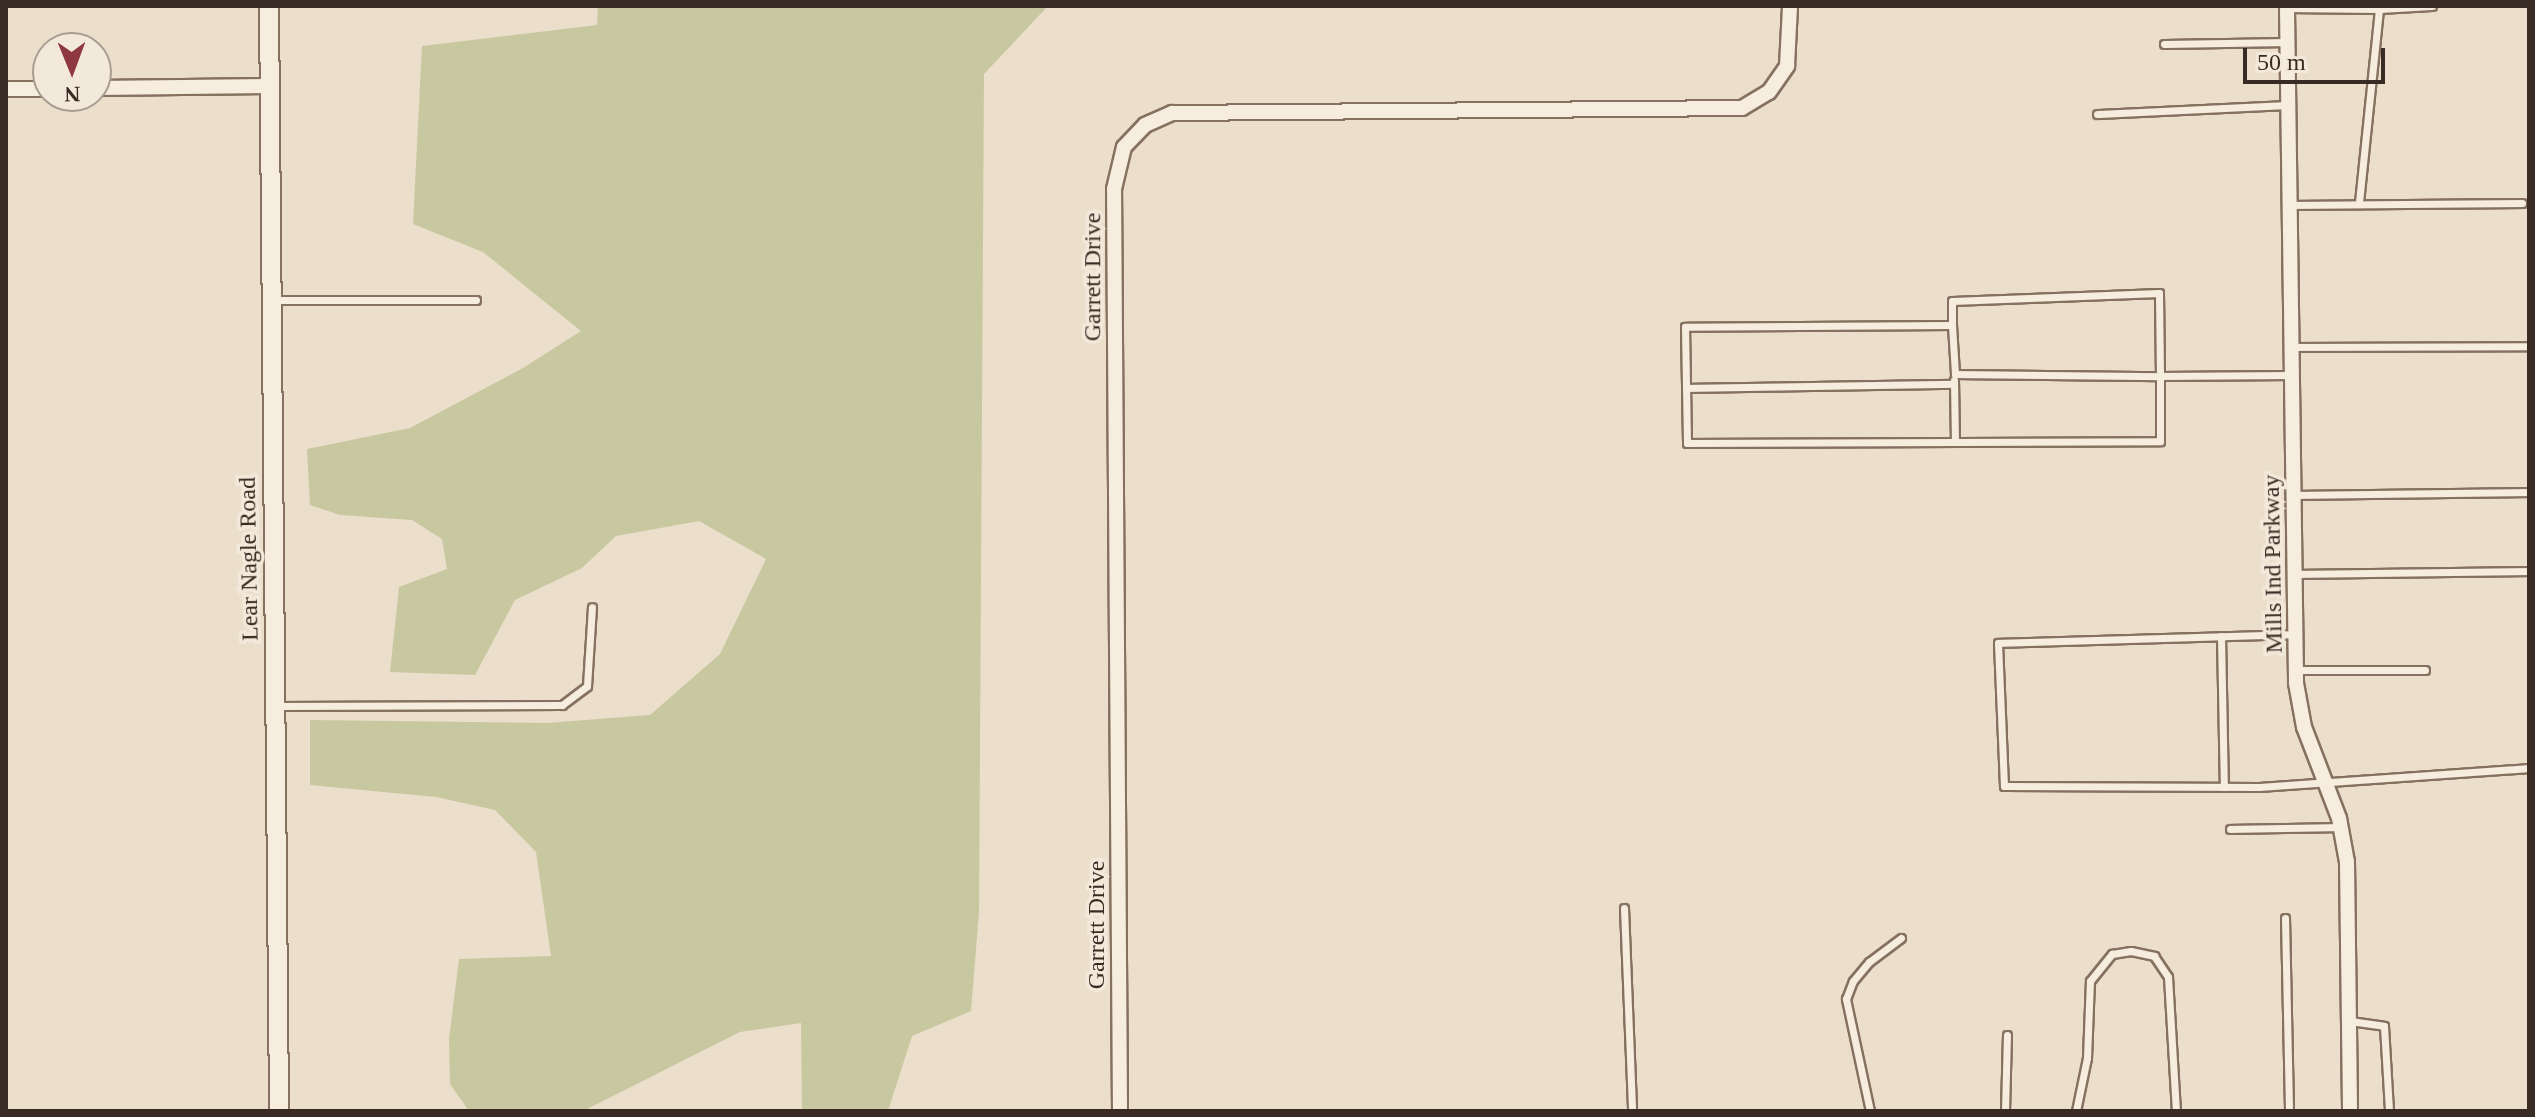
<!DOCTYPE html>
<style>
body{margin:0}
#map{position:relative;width:2535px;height:1117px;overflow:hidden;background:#ebdecb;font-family:"Times New Roman",serif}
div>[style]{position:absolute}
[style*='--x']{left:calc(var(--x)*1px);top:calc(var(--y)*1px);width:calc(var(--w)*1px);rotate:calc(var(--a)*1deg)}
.green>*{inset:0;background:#c7c8a0}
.roads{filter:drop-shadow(2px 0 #867161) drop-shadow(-2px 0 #867161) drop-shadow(0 2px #867161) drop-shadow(0 -2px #867161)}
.service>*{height:7px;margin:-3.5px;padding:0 3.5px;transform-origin:3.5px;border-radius:3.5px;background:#f6edde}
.minor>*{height:14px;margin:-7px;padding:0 7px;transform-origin:7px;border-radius:7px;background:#f6edde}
.tertiary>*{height:18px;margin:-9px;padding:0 9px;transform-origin:9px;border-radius:9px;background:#f6edde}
span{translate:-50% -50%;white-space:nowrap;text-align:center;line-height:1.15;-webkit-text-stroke:7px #f3e9da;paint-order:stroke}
.street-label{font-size:24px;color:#382b23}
.frame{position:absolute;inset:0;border:8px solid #382b23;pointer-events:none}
.north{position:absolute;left:32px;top:32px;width:80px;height:80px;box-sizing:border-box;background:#f3e9da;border:2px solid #a89d91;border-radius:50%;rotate:179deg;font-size:22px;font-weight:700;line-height:32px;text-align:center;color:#382b23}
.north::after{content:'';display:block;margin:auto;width:28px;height:36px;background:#8e3840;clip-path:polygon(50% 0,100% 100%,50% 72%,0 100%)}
.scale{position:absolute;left:2243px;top:48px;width:142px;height:36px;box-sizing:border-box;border:4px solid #382b23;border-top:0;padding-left:10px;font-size:24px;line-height:28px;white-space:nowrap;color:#382b23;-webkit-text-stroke:6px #f3e9da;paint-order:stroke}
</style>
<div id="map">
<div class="green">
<div style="clip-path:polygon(598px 6px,1048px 6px,984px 74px,979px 912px,971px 1011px,912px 1036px,888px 1111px,802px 1111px,801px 1023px,740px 1032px,583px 1111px,469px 1111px,450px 1084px,449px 1039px,459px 959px,551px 956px,536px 852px,495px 810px,436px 797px,310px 785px,310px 720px,547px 723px,650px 715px,720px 654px,766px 559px,699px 521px,616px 536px,582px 568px,515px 600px,475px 675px,390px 672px,399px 587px,447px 569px,442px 539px,412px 520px,340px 515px,310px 505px,307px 449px,410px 428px,523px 368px,581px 331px,483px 252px,413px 224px,422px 46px,597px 25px)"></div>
</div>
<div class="roads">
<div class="service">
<div style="--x:2285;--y:8;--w:94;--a:0.6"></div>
<div style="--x:2379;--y:9;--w:196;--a:95.9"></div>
<div style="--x:2379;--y:9;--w:53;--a:-3.2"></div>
<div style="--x:2164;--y:44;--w:124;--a:-0.9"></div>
<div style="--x:2097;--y:114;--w:192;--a:-2.7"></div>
<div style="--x:2290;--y:205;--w:232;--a:-0.5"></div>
<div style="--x:273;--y:300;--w:203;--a:0"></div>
<div style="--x:1952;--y:325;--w:49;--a:86.5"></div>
<div style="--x:1955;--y:374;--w:205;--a:0.6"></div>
<div style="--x:2160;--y:376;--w:83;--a:-90.7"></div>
<div style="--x:2159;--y:293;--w:207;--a:177.8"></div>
<div style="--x:1952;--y:301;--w:24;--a:90"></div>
<div style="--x:1952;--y:325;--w:267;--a:179.6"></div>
<div style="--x:1685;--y:327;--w:116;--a:89"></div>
<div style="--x:1687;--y:443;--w:473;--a:-0.2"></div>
<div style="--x:2160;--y:441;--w:65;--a:-90"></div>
<div style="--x:2160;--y:376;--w:132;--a:-0.4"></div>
<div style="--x:2292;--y:347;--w:237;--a:-0.2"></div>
<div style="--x:1954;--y:380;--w:61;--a:89.1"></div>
<div style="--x:1686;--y:388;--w:267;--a:-0.9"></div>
<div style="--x:2294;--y:495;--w:235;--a:-0.7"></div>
<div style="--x:2295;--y:574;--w:234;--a:-0.7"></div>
<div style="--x:2295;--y:634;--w:297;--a:178.3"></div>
<div style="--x:1998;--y:643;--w:143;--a:87.6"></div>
<div style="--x:2004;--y:786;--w:255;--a:0.2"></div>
<div style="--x:2259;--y:787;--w:271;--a:-4"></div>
<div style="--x:2221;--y:636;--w:151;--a:88.9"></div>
<div style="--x:2296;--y:670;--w:129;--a:0"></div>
<div style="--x:277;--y:706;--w:285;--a:-0.2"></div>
<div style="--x:562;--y:705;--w:31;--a:-37"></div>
<div style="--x:587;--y:686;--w:79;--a:-86.4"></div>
<div style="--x:2230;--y:829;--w:111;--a:-1"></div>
<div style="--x:1624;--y:908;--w:203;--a:87.7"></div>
<div style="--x:2285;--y:918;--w:193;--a:88.8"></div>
<div style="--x:2350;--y:1021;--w:34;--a:8"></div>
<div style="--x:2384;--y:1026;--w:85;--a:86.6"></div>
<div style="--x:1870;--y:1111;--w:115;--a:-102.1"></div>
<div style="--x:1846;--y:999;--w:19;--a:-69"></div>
<div style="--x:1853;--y:981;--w:25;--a:-50"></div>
<div style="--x:1869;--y:962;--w:40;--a:-37"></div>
<div style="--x:2005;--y:1111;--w:76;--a:-88.5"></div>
<div style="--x:2076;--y:1111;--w:54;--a:-78.3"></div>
<div style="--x:2087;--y:1058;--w:77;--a:-87.8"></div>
<div style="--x:2090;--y:981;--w:35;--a:-51"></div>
<div style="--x:2112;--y:954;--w:19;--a:-9"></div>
<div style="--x:2131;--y:951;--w:24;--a:12"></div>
<div style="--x:2154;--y:956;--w:25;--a:56"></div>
<div style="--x:2168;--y:977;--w:134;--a:86.6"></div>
</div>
<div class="minor">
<div style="--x:2287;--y:9;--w:674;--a:89.23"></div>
<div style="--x:2296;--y:683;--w:45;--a:79.7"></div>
<div style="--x:2304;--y:727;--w:97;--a:69"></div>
<div style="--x:2339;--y:818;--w:45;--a:79.7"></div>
<div style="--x:2347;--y:862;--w:249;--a:89.3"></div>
<div style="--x:96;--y:88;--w:173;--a:-0.7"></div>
<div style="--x:6;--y:89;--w:42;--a:0"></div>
<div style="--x:1120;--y:1111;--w:922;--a:-90.37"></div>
<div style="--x:1114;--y:189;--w:43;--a:-76.6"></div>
<div style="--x:1124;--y:147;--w:30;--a:-46"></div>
<div style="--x:1145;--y:125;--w:30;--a:-24"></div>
<div style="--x:1172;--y:113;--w:570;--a:-0.5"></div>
<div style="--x:1742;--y:108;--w:31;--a:-31"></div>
<div style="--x:1769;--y:92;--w:32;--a:-55"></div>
<div style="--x:1787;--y:66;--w:60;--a:-87.1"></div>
</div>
<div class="tertiary">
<div style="--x:269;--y:6;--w:1105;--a:89.48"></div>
</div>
</div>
<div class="street-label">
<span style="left:1093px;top:277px;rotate:-90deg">Garrett Drive</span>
<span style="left:249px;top:559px;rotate:-91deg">Lear Nagle Road</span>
<span style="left:2273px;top:564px;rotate:-91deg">Mills Ind Parkway</span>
<span style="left:1097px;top:925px;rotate:-90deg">Garrett Drive</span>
</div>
<div class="frame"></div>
<div class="north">N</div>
<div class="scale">50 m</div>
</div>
